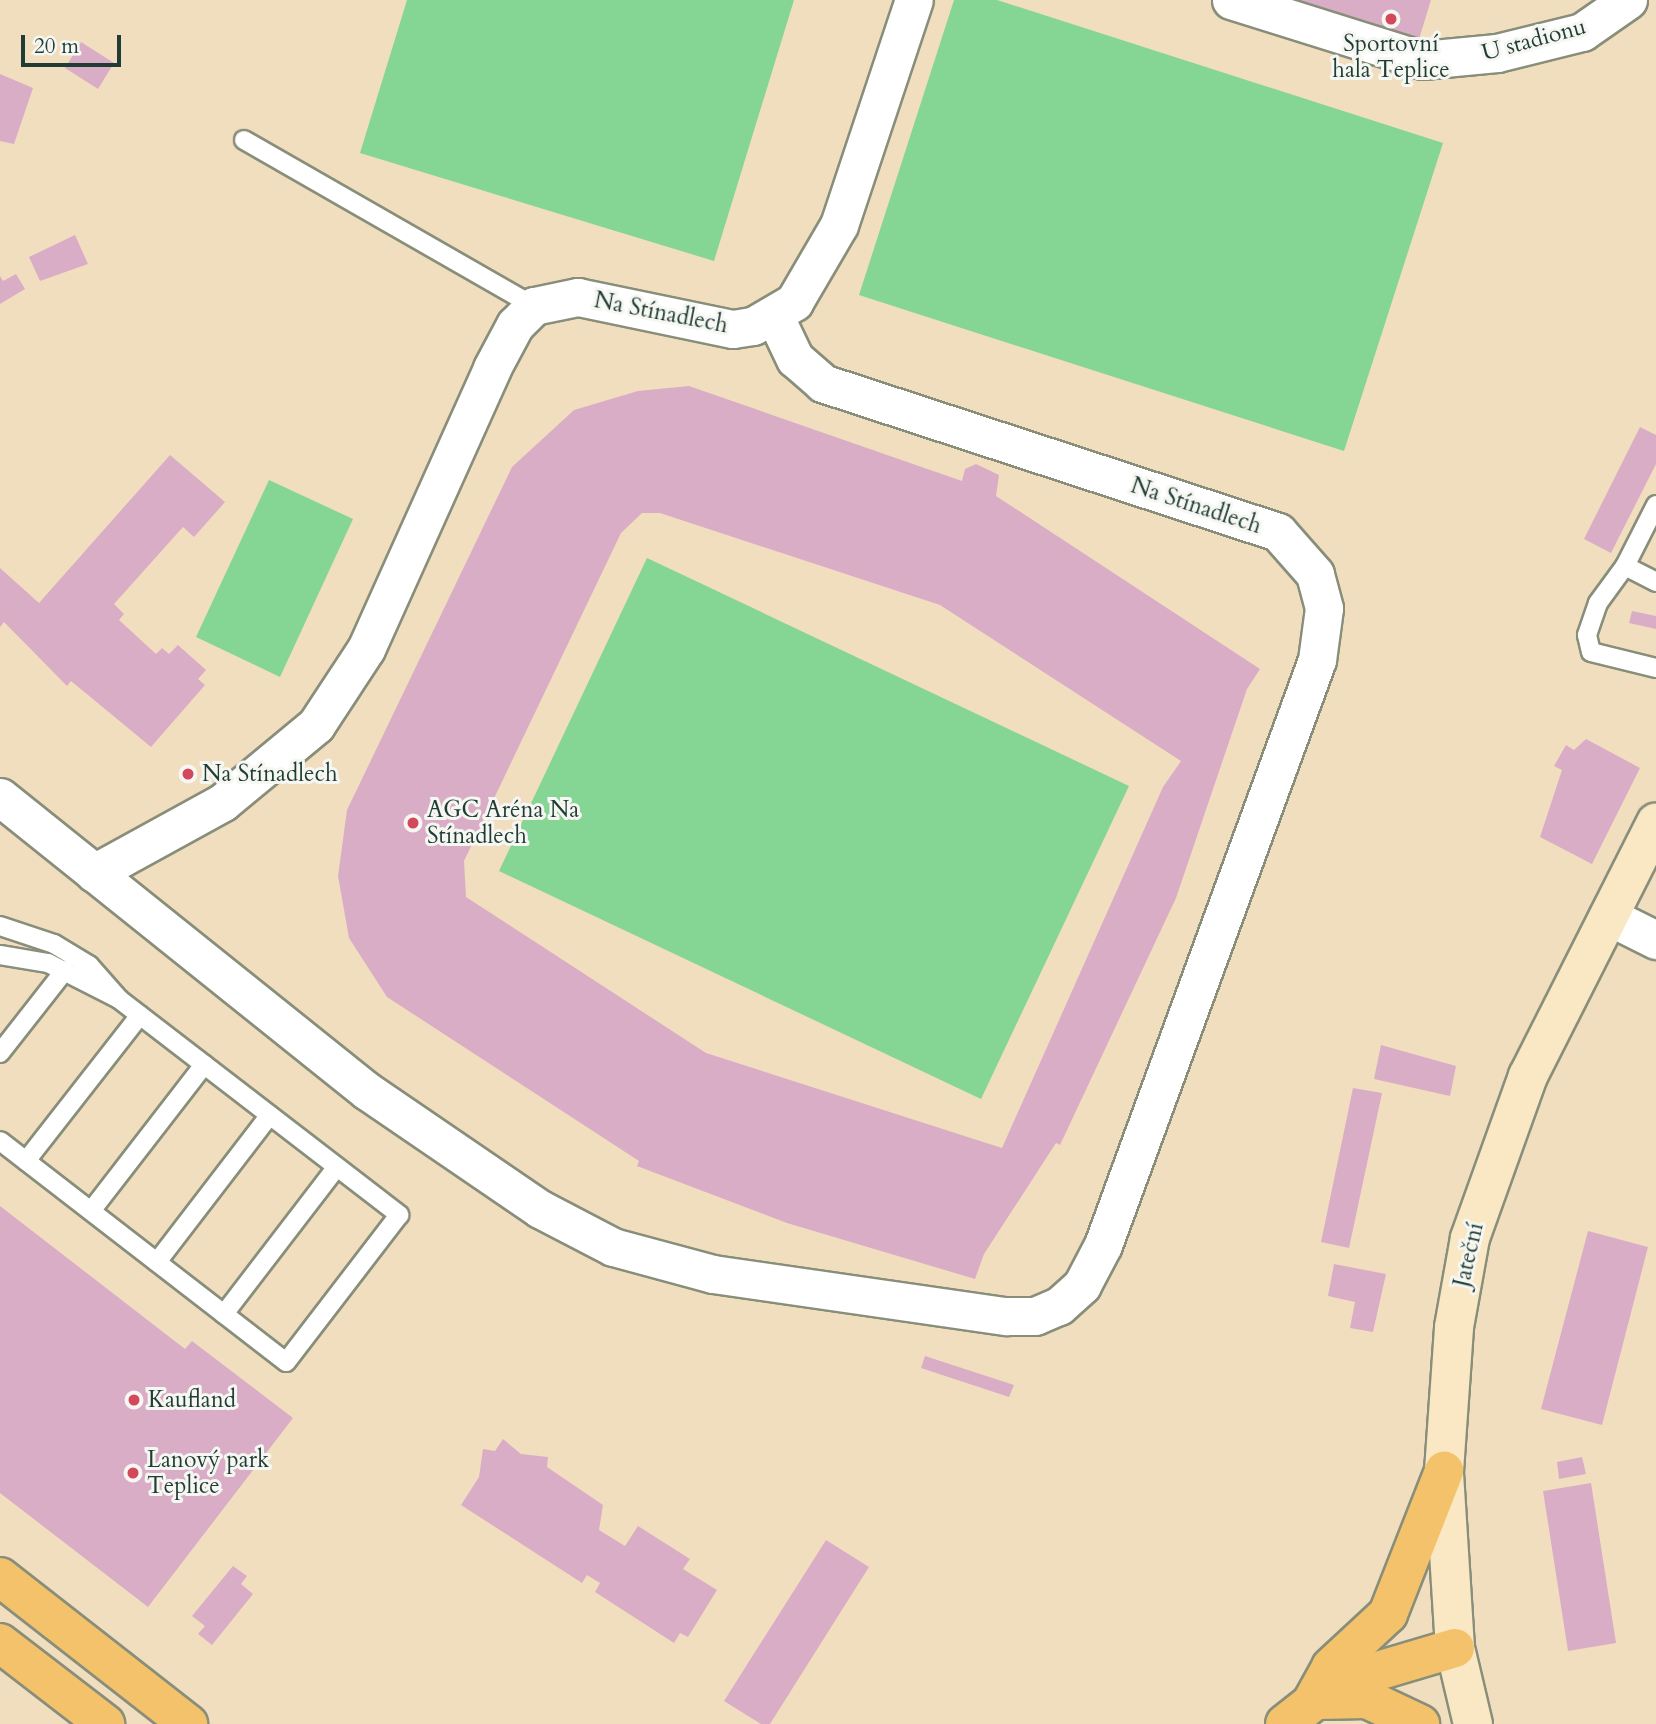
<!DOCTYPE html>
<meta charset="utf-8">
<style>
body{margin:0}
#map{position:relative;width:1656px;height:1724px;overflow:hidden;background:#f1debf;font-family:Cardo,serif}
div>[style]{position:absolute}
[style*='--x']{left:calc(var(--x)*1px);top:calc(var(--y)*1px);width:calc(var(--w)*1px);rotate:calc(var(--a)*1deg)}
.green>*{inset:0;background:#85d594}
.building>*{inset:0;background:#daadc6}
.roads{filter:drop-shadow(2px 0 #888e7a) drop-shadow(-2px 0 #888e7a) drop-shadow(0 2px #888e7a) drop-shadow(0 -2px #888e7a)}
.service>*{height:18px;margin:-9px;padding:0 9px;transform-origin:9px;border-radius:9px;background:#fff}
.minor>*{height:37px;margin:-18.5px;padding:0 18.5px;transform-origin:18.5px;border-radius:18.5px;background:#fff}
.secondary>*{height:38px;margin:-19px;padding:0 19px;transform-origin:19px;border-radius:19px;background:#fae7c3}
.trunk>*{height:38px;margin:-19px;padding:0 19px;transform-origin:19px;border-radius:19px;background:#f3c26a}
.dots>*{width:19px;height:19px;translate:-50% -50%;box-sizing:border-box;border:4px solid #f6f6f2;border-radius:50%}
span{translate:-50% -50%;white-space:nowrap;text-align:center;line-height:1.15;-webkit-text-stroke:6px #f6f6f2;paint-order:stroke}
.street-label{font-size:23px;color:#1f3d34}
.poi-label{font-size:23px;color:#1f3d34}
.left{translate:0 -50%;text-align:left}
.scale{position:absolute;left:21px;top:35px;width:100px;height:32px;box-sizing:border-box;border:4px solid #1f3d34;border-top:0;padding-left:9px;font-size:21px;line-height:24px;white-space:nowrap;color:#1f3d34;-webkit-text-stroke:5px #f6f6f2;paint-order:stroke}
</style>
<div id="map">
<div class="green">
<div style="clip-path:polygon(407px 0,794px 0,714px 261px,360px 153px)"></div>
<div style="clip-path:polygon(954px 0,997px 0,1443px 143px,1344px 451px,859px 295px)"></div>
<div style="clip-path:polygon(269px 480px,353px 519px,280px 677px,196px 637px)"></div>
<div style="clip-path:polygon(647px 558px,1129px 786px,981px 1099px,499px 871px)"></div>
</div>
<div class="building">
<div style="clip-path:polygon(1299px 0,1431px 0,1419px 39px)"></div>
<div style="clip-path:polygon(81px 42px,114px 63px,98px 89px,65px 68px)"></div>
<div style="clip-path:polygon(0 74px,33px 88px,14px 144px,0 141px)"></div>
<div style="clip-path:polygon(75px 235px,88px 264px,40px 281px,29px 257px)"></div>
<div style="clip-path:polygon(16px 274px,25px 289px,0 304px,0 276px,3px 281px)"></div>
<div style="clip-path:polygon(evenodd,689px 386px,962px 481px,965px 469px,976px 464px,999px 475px,996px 496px,1260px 669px,1247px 689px,1176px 898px,1060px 1145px,1056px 1143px,984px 1254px,975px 1279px,787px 1223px,637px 1166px,639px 1161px,387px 997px,349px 938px,338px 876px,347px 810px,512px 467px,574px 410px,638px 391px,689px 386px,642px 513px,660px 513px,940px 605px,1181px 761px,1163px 787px,1002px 1148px,706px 1053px,466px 897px,464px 861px,621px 533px,642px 513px)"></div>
<div style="clip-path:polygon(1640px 427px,1656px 435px,1656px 464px,1611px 553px,1584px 539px)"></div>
<div style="clip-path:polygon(170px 455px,225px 502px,194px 537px,183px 527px,114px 604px,124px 614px,119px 620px,156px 654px,162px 648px,169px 654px,178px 645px,206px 670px,198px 679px,205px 685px,151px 747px,71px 681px,67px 686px,4px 622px,0 627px,0 568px,39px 603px)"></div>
<div style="clip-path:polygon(1632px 611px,1656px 616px,1656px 629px,1629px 623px)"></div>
<div style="clip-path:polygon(1586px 739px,1640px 768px,1592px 864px,1540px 837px,1562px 770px,1554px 766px,1566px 745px,1574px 750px)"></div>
<div style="clip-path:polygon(1381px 1045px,1456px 1066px,1450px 1096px,1374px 1079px)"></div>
<div style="clip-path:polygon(1353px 1088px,1382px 1093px,1349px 1248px,1321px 1242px)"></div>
<div style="clip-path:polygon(0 1206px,185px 1349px,192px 1341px,293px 1418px,148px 1607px,0 1493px)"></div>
<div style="clip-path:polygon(1588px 1231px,1648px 1247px,1602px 1425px,1541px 1409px)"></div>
<div style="clip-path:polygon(1334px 1264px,1386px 1274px,1373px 1332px,1350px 1328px,1355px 1302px,1328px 1296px)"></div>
<div style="clip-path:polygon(925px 1356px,1014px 1385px,1009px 1397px,921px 1368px)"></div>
<div style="clip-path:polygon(503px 1439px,521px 1454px,548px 1457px,547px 1467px,603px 1505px,599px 1530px,625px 1546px,638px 1526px,690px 1559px,683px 1569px,717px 1590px,688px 1637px,680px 1633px,674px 1643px,595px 1592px,600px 1583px,587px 1575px,582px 1583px,461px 1505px,479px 1477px,483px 1449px,495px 1451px)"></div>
<div style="clip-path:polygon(1582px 1457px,1586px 1474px,1559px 1479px,1557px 1462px)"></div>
<div style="clip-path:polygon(1591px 1483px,1616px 1643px,1568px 1651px,1543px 1491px)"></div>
<div style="clip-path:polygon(826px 1540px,869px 1567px,770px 1724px,761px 1724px,724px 1701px)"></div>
<div style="clip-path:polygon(233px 1566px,247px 1576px,241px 1584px,253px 1594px,212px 1645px,198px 1634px,205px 1626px,192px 1616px)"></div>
</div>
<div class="roads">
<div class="service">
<div style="--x:244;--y:140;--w:334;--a:29.8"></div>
<div style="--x:1656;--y:505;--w:68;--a:116.9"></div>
<div style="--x:1625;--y:566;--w:35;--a:27"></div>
<div style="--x:1625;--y:566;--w:46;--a:126.1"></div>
<div style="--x:1598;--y:603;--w:34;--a:109"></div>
<div style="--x:1587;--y:635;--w:17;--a:77"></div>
<div style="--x:1591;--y:652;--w:67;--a:13.8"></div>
<div style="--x:0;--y:926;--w:57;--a:18.4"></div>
<div style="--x:54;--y:944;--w:41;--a:31"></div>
<div style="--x:89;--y:965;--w:45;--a:48.6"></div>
<div style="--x:119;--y:999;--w:354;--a:37.6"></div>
<div style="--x:399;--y:1215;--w:185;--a:127.5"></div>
<div style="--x:286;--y:1362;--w:361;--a:-142.3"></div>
<div style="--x:0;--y:955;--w:49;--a:9.5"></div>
<div style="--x:48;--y:963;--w:80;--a:26.9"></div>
<div style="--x:0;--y:1053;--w:105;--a:-51.9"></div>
<div style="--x:26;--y:1161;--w:185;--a:-52"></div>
<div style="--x:91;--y:1211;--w:185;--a:-52.3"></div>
<div style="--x:157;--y:1262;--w:185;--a:-52.5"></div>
<div style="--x:224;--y:1314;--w:185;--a:-52.5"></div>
</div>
<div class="minor">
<div style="--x:1231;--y:0;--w:201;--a:17.4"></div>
<div style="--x:1423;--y:60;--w:74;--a:-5.4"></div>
<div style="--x:1497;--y:53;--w:88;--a:-13.9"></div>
<div style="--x:1582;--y:32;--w:56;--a:-34.8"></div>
<div style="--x:0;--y:797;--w:470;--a:38.7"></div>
<div style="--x:367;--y:1091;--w:209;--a:34.3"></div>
<div style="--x:540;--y:1209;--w:82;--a:27.5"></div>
<div style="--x:613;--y:1247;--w:104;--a:15.1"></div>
<div style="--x:713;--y:1274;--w:296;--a:8.2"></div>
<div style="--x:1006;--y:1316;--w:29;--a:0"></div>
<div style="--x:1035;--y:1316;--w:26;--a:-23"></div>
<div style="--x:1059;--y:1306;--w:31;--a:-42"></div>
<div style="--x:1082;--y:1285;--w:45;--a:-62.3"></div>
<div style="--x:1103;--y:1245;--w:623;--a:-69.91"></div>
<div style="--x:1317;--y:660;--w:52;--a:-82.3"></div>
<div style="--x:1324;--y:608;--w:35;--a:-105"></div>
<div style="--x:1315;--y:574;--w:56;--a:-131.4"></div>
<div style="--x:1278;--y:532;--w:479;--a:-161.9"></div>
<div style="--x:823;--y:383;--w:37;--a:-139"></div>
<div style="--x:795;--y:359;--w:49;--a:-115.5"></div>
<div style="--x:94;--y:873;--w:147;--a:-28.8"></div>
<div style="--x:223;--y:802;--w:121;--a:-39.6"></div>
<div style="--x:316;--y:725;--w:91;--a:-56.7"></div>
<div style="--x:366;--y:649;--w:308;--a:-65.8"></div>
<div style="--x:492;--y:368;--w:49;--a:-61.9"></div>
<div style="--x:515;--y:325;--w:27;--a:-45"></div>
<div style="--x:534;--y:306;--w:45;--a:-11.6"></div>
<div style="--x:578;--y:297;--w:158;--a:11.7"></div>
<div style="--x:733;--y:329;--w:20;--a:-9"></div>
<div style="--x:753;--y:326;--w:48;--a:-30.3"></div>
<div style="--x:794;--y:302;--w:89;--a:-59.7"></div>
<div style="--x:839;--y:225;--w:237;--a:-71.6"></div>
<div style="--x:1608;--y:916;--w:54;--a:26.6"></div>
</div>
<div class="secondary">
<div style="--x:1473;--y:1724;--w:78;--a:-103.3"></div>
<div style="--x:1455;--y:1648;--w:177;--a:-93.6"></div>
<div style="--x:1444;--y:1471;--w:144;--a:-86"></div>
<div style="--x:1454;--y:1327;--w:90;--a:-79.8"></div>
<div style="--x:1470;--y:1238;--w:172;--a:-70.3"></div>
<div style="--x:1528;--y:1076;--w:284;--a:-63.2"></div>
</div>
<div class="trunk">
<div style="--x:0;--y:1577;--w:239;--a:38"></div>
<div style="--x:0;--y:1643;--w:133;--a:37.6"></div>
<div style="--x:1313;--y:1700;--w:38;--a:-61"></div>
<div style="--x:1331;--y:1667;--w:78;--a:-42.9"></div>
<div style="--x:1388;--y:1614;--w:154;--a:-68.6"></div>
<div style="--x:1319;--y:1700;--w:48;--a:-1.2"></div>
<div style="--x:1367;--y:1699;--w:59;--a:25.3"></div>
<div style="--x:1285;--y:1724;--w:66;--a:-38.3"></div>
<div style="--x:1337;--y:1683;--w:123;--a:-16.5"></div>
</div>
</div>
<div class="dots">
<div style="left:1391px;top:19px;background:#d1495b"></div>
<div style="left:188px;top:774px;background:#d1495b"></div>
<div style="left:413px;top:823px;background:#d1495b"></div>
<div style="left:134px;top:1400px;background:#d1495b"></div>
<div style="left:133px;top:1473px;background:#d1495b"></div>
</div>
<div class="street-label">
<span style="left:1534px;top:40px;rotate:-15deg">U stadionu</span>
<span style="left:661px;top:313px;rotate:11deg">Na Stínadlech</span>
<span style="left:1196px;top:506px;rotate:18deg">Na Stínadlech</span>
<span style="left:1469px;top:1255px;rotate:-77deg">Jateční</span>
</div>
<div class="poi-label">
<span style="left:1391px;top:57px">Sportovní<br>hala Teplice</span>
<span class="left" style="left:202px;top:774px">Na Stínadlech</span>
<span class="left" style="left:427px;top:823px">AGC Aréna Na<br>Stínadlech</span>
<span class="left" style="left:148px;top:1400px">Kaufland</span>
<span class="left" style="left:147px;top:1473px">Lanový park<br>Teplice</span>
</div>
<div class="scale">20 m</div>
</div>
